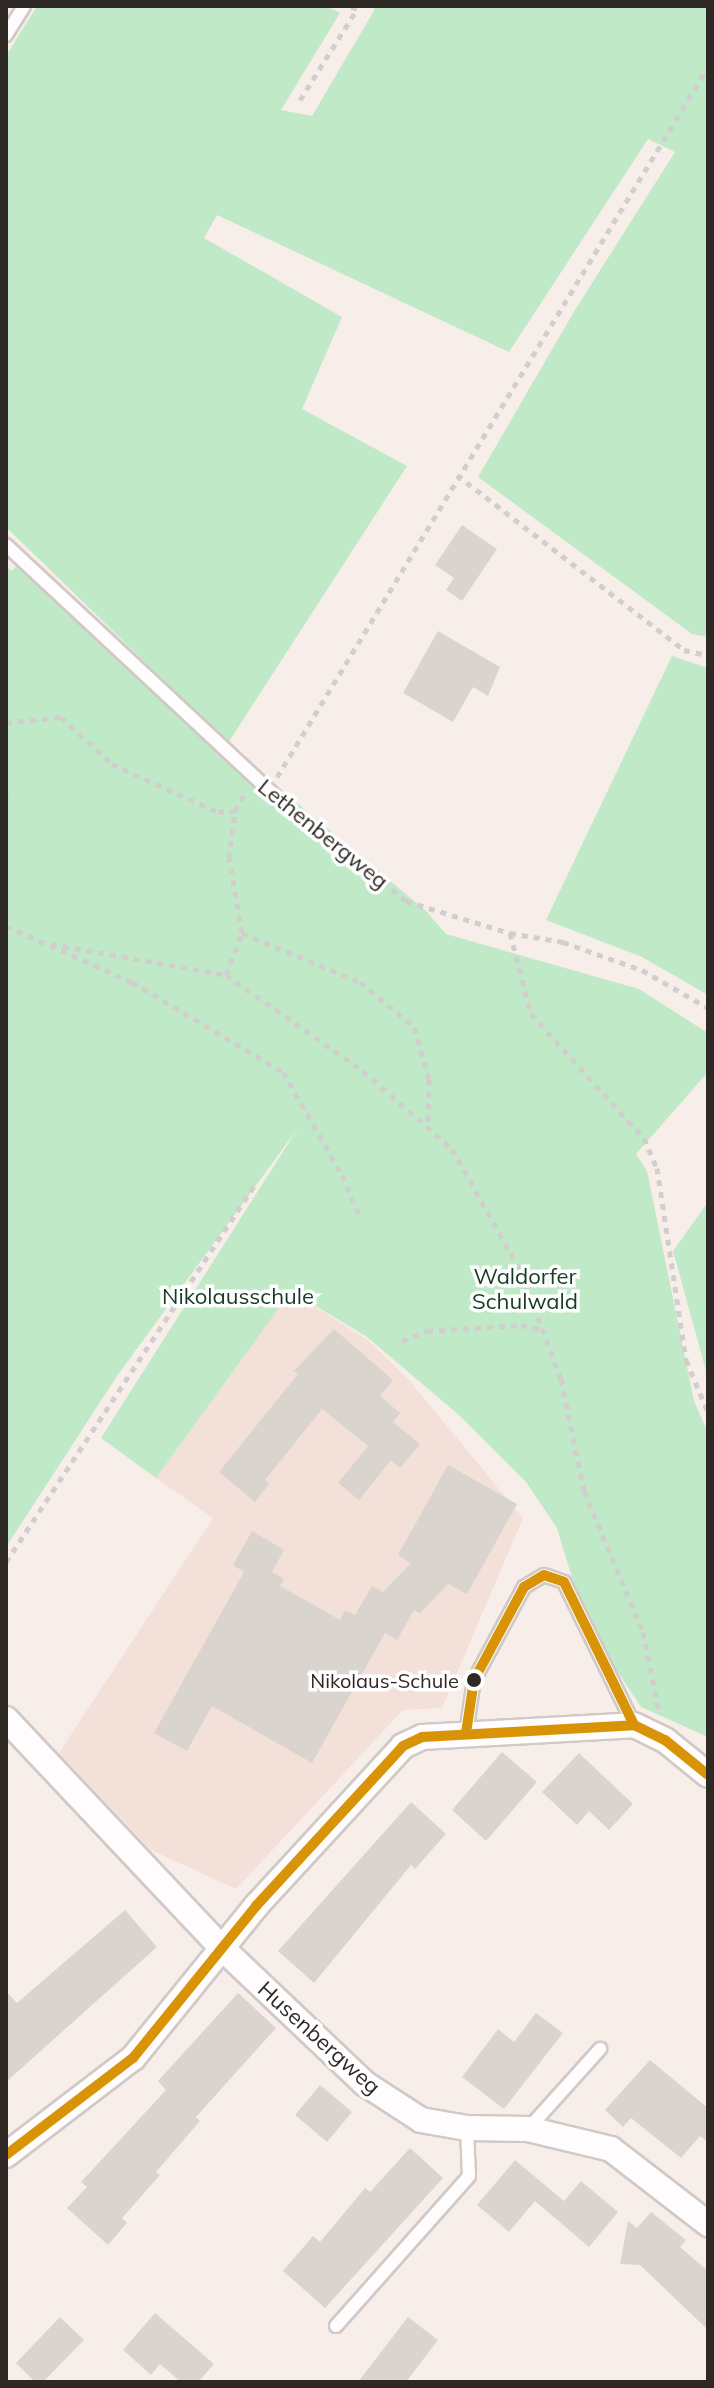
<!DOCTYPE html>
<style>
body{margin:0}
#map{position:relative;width:714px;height:2388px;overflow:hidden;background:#f7eeea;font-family:Mulish,sans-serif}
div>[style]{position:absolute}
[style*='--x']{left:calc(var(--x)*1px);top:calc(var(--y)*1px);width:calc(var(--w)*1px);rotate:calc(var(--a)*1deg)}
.built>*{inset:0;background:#f2e0d9}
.green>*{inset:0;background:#bfe9c7}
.building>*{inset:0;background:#dad4cf}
.path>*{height:5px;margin-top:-2.5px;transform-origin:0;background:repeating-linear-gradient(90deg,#d1cecd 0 6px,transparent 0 12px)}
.roads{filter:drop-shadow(2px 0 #d0c9c6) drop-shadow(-2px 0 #d0c9c6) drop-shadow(0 2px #d0c9c6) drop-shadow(0 -2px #d0c9c6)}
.lane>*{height:12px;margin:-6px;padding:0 6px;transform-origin:6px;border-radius:6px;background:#fefcfc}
.street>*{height:24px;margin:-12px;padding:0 12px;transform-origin:12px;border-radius:12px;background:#fefcfc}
.bus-1>*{height:10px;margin:-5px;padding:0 5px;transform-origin:5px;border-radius:5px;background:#d99306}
.dots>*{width:22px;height:22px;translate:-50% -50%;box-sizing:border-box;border:4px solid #fefefe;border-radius:50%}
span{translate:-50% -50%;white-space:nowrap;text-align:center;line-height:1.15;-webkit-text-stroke:7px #fefefe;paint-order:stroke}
.bus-label{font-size:20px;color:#2f2926}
.right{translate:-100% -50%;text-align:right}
.street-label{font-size:22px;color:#2f2926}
.park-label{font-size:22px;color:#173c24}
.frame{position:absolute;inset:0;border:8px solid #2f2926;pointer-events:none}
</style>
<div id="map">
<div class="built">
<div style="clip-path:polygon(290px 1291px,368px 1340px,409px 1380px,523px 1518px,442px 1708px,403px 1710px,236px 1889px,151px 1850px,59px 1753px,213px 1518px,156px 1478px)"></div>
</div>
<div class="green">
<div style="clip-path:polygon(37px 6px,326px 6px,340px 13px,281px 110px,312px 116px,375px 9px,371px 6px,708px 6px,708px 637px,692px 634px,478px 477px,575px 310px,675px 152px,648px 139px,509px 352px,217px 215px,204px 238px,342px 317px,302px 409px,407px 466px,228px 743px,6px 527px,6px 56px)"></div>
<div style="clip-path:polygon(24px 556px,135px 675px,273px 783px,426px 911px,446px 934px,639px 989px,708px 1033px,708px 1072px,636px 1154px,647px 1171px,694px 1401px,708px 1433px,708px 1737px,641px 1707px,586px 1624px,557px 1528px,526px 1482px,459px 1415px,367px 1337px,291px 1291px,156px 1478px,101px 1438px,298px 1128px,117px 1376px,6px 1547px,6px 566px,12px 571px)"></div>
<div style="clip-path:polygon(672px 656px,708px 668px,708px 995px,642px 957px,546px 920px)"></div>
<div style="clip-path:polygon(708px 1202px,708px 1378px,673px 1251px)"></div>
</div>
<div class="building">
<div style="clip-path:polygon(462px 525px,497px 549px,462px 601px,446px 590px,454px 578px,435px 565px)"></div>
<div style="clip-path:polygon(438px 631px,500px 667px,488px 696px,473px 687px,453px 722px,403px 693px)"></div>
<div style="clip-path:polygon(334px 1329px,393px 1380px,380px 1396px,400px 1413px,393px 1422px,420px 1444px,400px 1468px,391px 1460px,359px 1500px,338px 1483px,368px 1446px,322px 1409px,265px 1480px,269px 1484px,255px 1502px,219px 1472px,298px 1374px,294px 1371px)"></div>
<div style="clip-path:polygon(448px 1465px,517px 1504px,467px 1594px,448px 1584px,420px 1613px,414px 1610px,397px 1640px,385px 1633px,312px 1763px,212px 1706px,187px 1751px,154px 1733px,244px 1572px,233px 1565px,252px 1531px,284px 1550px,272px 1572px,284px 1579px,280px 1586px,340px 1620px,345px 1610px,355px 1615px,372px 1586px,383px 1592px,411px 1563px,398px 1555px)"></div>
<div style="clip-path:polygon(502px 1752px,537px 1782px,486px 1841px,452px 1810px)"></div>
<div style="clip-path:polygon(579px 1753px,633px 1804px,609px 1830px,589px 1811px,577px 1825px,542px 1792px)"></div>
<div style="clip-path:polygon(411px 1802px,446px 1834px,415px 1869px,411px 1865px,314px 1983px,278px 1951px)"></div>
<div style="clip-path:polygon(125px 1910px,157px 1947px,6px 2082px,6px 1991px,17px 2003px)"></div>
<div style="clip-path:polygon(238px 1993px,276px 2028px,196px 2117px,200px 2121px,156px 2172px,160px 2175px,122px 2218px,127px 2223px,108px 2245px,67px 2208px,87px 2187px,81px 2182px,166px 2090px,158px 2081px)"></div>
<div style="clip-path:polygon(536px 2013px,563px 2033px,504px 2109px,462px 2077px,498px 2029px,514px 2042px)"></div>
<div style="clip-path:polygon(650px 2060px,708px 2108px,708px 2142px,700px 2136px,681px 2158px,631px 2118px,623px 2127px,605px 2110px)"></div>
<div style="clip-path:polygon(320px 2085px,352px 2112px,327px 2142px,295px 2115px)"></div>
<div style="clip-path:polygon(410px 2148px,443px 2178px,325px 2308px,283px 2271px,313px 2236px,320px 2242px,365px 2188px,370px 2192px)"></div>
<div style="clip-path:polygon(515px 2160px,564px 2201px,581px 2181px,618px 2212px,589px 2247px,535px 2201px,509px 2232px,477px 2205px)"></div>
<div style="clip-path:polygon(651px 2212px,686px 2240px,680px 2247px,708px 2271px,708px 2330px,640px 2265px,620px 2264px,628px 2221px,637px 2228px)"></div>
<div style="clip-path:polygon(155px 2313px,214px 2364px,198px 2382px,181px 2382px,160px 2364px,151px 2375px,123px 2350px)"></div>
<div style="clip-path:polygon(60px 2317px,84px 2340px,43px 2382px,35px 2382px,16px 2363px)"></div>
<div style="clip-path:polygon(408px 2317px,438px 2340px,406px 2382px,358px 2382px)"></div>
</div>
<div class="path">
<div style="--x:300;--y:100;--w:107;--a:-57.9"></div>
<div style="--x:357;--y:9;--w:8;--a:-157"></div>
<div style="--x:457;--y:475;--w:287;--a:37.6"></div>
<div style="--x:684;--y:650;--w:25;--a:12"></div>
<div style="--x:6;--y:723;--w:55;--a:-6.2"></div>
<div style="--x:61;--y:717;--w:69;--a:42.7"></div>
<div style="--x:112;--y:764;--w:116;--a:24.4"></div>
<div style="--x:218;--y:812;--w:17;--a:-3"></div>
<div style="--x:235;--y:811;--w:21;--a:-61"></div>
<div style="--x:277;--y:777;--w:831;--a:-58.74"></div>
<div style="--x:6;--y:794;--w:13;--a:90"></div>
<div style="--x:289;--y:807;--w:150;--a:38.8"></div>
<div style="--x:406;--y:901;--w:109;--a:17.1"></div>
<div style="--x:510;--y:933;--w:54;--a:9.6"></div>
<div style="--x:563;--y:942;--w:84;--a:19.5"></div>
<div style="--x:642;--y:970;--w:76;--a:29.9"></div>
<div style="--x:6;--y:926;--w:138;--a:24"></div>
<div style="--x:132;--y:982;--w:176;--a:30.8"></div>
<div style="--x:283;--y:1072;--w:119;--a:60.2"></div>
<div style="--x:342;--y:1175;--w:48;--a:66.6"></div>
<div style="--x:242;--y:933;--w:128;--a:22.6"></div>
<div style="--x:360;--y:982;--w:70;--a:39.8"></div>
<div style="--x:414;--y:1027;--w:54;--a:73.9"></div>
<div style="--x:429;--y:1079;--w:49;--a:91.2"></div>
<div style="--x:510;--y:933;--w:84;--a:75.5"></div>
<div style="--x:531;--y:1014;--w:168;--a:47.7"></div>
<div style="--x:644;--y:1138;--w:33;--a:67"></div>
<div style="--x:657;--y:1168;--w:194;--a:81.4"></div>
<div style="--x:686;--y:1360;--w:56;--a:67.1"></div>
<div style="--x:51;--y:944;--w:178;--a:10"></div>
<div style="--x:226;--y:975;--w:167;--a:35"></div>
<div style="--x:363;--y:1071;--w:118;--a:41.2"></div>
<div style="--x:452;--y:1149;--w:141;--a:60.7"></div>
<div style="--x:521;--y:1272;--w:114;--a:69.5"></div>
<div style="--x:561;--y:1379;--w:114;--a:78.4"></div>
<div style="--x:584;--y:1491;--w:153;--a:67.3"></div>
<div style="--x:643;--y:1632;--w:81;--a:78.6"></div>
<div style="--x:226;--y:975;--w:45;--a:-69.1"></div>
<div style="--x:242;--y:933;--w:76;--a:-99.8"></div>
<div style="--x:229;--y:858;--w:47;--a:-82.7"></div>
<div style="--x:402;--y:1341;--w:27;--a:-22"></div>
<div style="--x:427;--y:1331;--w:94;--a:-3.7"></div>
<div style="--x:521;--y:1325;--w:22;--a:13"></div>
<div style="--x:6;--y:1562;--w:456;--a:-56.6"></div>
</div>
<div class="roads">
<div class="lane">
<div style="--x:6;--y:35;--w:34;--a:-58"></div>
<div style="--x:6;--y:545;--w:369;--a:43"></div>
<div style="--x:466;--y:1733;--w:54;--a:-81.4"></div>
<div style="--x:474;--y:1680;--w:106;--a:-61.7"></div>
<div style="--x:524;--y:1587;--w:23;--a:-31"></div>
<div style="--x:544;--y:1575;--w:21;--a:19"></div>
<div style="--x:564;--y:1582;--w:159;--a:63.9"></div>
<div style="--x:528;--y:2129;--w:108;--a:-48"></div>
<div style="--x:336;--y:2326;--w:200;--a:-48.4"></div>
<div style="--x:469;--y:2176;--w:48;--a:-92.4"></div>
</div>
<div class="street">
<div style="--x:6;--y:1719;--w:316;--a:46.7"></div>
<div style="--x:223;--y:1949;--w:195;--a:43.5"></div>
<div style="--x:364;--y:2083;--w:68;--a:33"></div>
<div style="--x:421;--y:2120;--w:47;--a:9.9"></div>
<div style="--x:467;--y:2128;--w:61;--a:0.9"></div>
<div style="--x:528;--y:2129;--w:85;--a:13.5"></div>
<div style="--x:611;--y:2149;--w:123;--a:37.7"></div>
<div style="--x:6;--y:2155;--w:160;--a:-37.4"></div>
<div style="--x:133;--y:2058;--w:196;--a:-51"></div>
<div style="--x:256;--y:1906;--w:217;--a:-47.4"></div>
<div style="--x:403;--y:1746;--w:21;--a:-25"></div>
<div style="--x:422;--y:1737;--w:212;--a:-3.2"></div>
<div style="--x:634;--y:1725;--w:34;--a:26"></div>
<div style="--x:665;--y:1740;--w:55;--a:39.1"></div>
</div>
</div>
<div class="bus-1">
<div style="--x:466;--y:1733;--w:54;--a:-81.4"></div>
<div style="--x:474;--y:1680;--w:106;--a:-61.7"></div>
<div style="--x:524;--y:1587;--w:23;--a:-31"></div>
<div style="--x:544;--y:1575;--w:21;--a:19"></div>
<div style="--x:564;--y:1582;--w:159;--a:63.9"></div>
<div style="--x:6;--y:2155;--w:160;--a:-37.4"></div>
<div style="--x:133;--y:2058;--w:196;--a:-51"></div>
<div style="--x:256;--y:1906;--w:217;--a:-47.4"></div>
<div style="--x:403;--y:1746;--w:21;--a:-25"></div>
<div style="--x:422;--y:1737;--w:212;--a:-3.2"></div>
<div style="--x:634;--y:1725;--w:34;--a:26"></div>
<div style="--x:665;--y:1740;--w:55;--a:39.1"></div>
</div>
<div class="dots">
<div style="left:474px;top:1680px;background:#2f2926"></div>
</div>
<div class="bus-label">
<span class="right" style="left:459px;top:1680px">Nikolaus-Schule</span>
</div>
<div class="street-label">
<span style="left:323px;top:834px;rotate:39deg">Lethenbergweg</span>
<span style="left:319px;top:2038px;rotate:42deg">Husenbergweg</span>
</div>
<div class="park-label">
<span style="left:525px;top:1289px">Waldorfer<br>Schulwald</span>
<span style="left:238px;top:1297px">Nikolausschule</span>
</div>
<div class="frame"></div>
</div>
